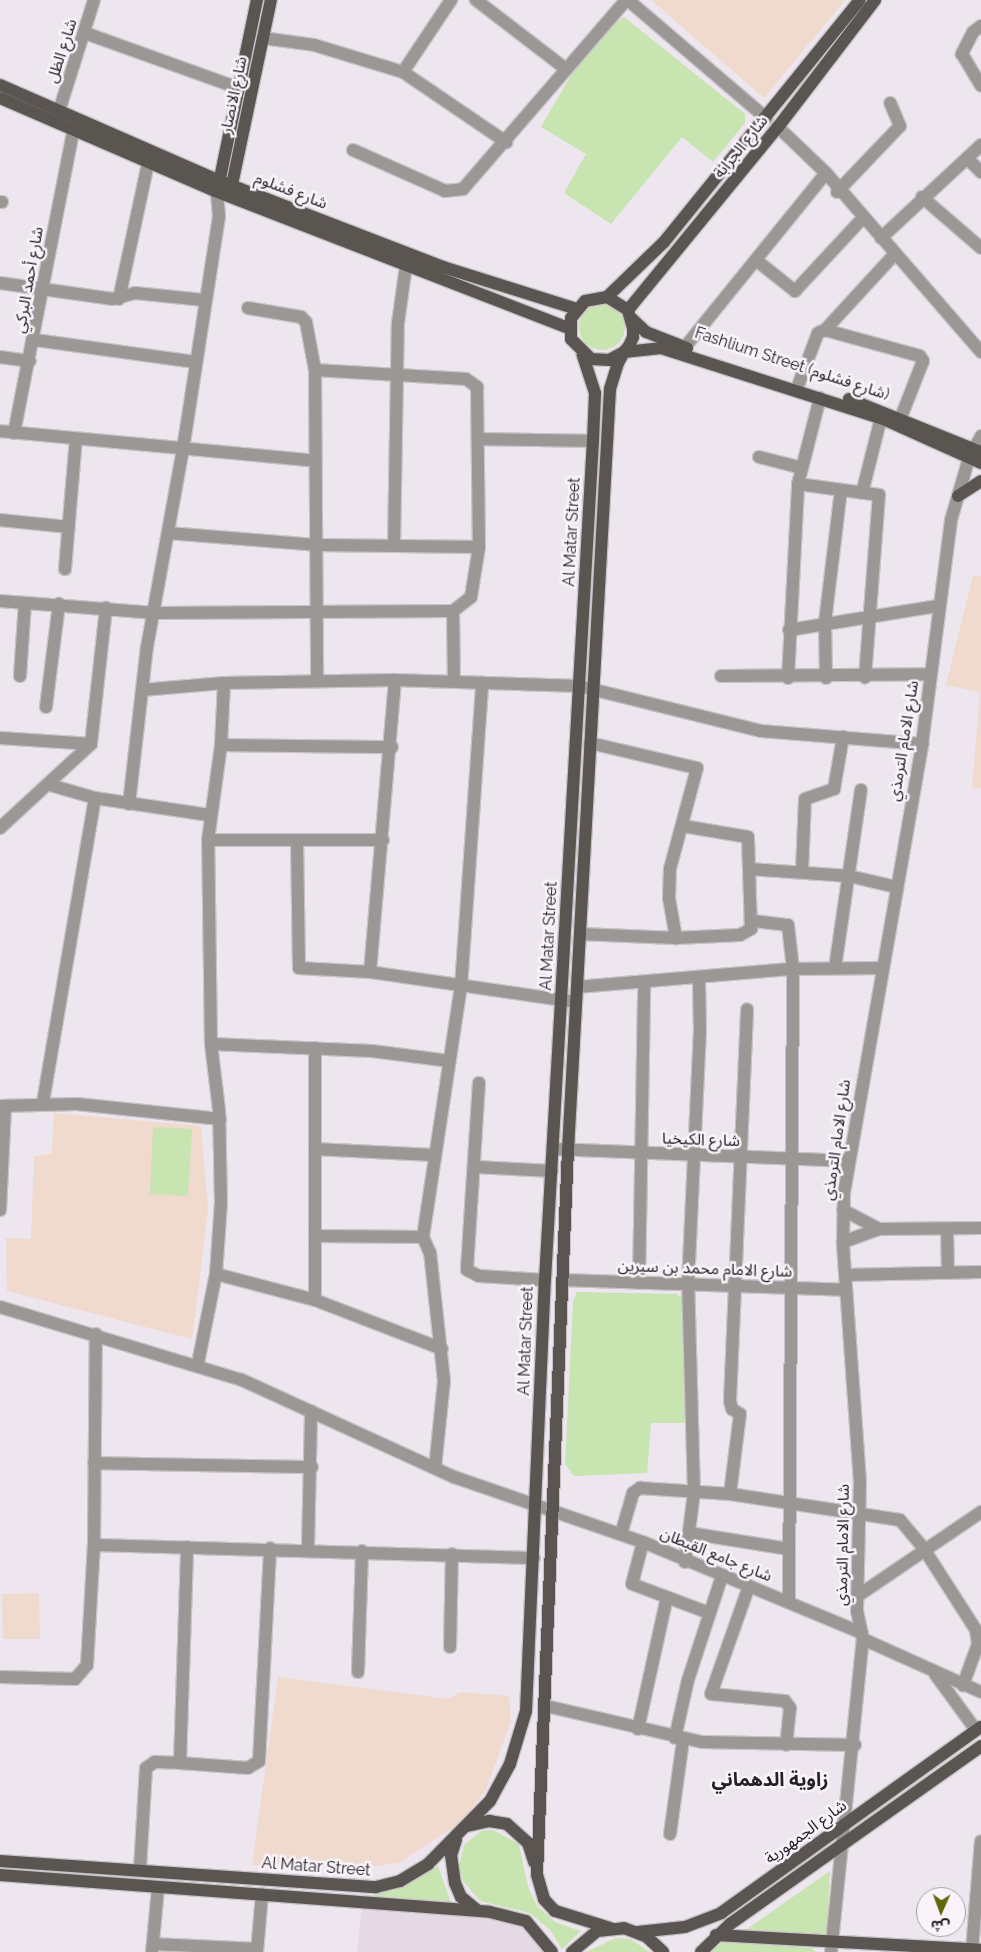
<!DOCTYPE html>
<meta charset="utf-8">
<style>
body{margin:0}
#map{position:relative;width:981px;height:1952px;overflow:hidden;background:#ede6ee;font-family:Raleway,"Noto Sans Arabic",sans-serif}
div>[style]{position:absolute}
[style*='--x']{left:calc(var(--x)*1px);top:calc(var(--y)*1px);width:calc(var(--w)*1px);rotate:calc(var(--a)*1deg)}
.built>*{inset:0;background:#e5d9e6}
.education>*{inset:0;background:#efdacd}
.green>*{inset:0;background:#c7e4b1}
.round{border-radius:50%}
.roads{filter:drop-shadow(1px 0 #c9c3c9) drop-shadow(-1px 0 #c9c3c9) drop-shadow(0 1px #c9c3c9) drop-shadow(0 -1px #c9c3c9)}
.minor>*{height:12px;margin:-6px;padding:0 6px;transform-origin:6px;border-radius:6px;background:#9a9794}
.major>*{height:12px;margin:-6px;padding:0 6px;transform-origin:6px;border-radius:6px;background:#5a5550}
span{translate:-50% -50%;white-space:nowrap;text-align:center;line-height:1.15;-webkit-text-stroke:5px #faf3fb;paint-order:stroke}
.street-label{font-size:16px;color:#232123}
.quarter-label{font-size:19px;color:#232123;font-weight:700}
.north{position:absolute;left:916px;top:1887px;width:50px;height:50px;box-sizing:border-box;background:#faf3fb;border:1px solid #a49fa5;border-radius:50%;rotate:182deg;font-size:14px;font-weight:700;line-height:20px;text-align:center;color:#232123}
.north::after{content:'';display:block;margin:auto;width:18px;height:22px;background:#606707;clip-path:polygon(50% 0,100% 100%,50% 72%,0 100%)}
</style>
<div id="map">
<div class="built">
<div style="clip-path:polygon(362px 1908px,516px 1920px,543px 1952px,357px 1952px)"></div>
</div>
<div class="education">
<div style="clip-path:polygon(651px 0,845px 0,764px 98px)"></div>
<div style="clip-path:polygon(973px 576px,981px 576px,981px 788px,972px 788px,980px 692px,946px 685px)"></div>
<div style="clip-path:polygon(54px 1113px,201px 1126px,208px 1209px,192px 1339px,7px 1291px,6px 1238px,31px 1239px,34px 1157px,52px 1153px)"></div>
<div style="clip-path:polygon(39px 1593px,40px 1639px,3px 1639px,2px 1594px)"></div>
<div style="clip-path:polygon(278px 1677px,448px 1699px,460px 1692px,509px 1696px,511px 1721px,486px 1790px,460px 1823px,399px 1863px,359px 1868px,252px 1865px)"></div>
</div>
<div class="green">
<div style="clip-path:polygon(624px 17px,745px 114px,745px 123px,713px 162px,682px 137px,611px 224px,564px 193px,586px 154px,541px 127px,591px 41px)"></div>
<div class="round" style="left:579px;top:304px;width:46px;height:46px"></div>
<div style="clip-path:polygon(153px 1127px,192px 1129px,188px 1196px,150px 1194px)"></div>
<div style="clip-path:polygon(577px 1292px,677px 1294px,689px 1304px,689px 1423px,651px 1423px,647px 1473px,574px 1476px,565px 1464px,573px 1302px)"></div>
<div style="clip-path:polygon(493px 1830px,519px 1844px,528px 1887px,537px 1906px,555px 1922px,581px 1931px,562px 1949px,551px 1931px,530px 1913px,480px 1901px,463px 1881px,459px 1867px,464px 1845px,481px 1831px)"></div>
<div style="clip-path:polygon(438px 1866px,451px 1903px,366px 1897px,406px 1886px)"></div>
<div style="clip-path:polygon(830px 1871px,827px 1931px,821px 1937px,740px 1934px)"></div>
<div style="clip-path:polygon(616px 1938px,630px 1939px,650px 1952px,586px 1952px)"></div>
<div style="clip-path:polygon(725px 1941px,811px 1948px,816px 1952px,710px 1952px)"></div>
</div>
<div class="roads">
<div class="minor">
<div style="--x:476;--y:0;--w:113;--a:37.5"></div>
<div style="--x:628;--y:0;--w:182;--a:40.5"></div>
<div style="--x:981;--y:26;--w:10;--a:143"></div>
<div style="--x:973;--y:32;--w:25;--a:117"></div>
<div style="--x:962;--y:54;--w:37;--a:59"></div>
<div style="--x:85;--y:33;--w:164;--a:19.7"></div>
<div style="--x:263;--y:38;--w:51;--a:7.8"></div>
<div style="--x:314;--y:45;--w:93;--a:16.9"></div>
<div style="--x:403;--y:72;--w:125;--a:34.2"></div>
<div style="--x:403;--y:72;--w:87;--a:-56.3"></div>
<div style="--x:59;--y:111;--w:116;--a:-72.5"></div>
<div style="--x:778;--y:127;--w:66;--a:43.8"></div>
<div style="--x:826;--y:173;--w:237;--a:49.1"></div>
<div style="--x:353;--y:150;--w:101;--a:24"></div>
<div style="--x:445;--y:191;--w:18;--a:-6"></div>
<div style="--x:463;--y:189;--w:250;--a:-49.2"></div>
<div style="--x:967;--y:158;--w:20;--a:45"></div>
<div style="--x:837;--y:192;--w:91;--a:-46.3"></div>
<div style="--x:900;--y:126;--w:25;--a:-113"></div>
<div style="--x:922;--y:197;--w:78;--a:40.8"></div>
<div style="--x:0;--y:202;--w:2;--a:0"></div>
<div style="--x:881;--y:238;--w:137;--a:-42.9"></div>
<div style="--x:756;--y:260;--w:50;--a:38.5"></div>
<div style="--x:795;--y:291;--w:98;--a:-47.1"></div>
<div style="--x:0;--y:283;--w:114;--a:8.1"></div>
<div style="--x:113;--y:299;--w:23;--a:-15"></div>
<div style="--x:135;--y:293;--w:69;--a:5.8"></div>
<div style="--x:119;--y:299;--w:138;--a:-77.9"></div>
<div style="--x:248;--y:308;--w:54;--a:9.6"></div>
<div style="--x:301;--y:317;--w:7;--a:45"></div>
<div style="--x:306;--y:322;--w:49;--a:79.4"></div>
<div style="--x:315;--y:370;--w:311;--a:89.6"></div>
<div style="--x:825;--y:330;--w:103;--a:-47.4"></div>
<div style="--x:35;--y:340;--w:162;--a:7.8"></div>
<div style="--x:685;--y:347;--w:224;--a:-51"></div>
<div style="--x:0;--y:357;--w:30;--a:8"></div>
<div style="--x:315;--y:370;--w:151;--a:3.4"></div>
<div style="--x:466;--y:379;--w:14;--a:36"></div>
<div style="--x:477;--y:387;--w:160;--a:89.3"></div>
<div style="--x:479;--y:547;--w:51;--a:99.1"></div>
<div style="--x:471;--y:597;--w:23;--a:142"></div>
<div style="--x:453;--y:611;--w:70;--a:89.2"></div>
<div style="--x:799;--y:383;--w:53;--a:-69.2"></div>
<div style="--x:818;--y:333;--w:8;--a:-23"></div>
<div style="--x:825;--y:330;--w:98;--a:15.3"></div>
<div style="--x:920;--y:356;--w:6;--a:59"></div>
<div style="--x:923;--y:361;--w:60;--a:111.4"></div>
<div style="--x:0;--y:431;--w:316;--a:5.4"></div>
<div style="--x:14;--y:433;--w:306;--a:-78.9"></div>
<div style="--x:480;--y:439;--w:113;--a:1"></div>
<div style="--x:759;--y:457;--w:44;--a:14.3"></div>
<div style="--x:798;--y:484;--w:82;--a:7.7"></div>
<div style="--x:879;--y:495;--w:183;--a:94.4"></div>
<div style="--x:862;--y:493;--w:77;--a:-75.8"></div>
<div style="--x:0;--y:520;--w:69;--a:5.8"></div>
<div style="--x:168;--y:533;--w:148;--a:4.6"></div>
<div style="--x:316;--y:545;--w:163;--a:0.7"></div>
<div style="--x:394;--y:545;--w:222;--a:-89"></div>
<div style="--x:398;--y:323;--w:59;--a:-82.1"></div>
<div style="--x:65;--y:569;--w:130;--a:-85.2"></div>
<div style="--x:0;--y:601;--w:156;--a:4.4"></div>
<div style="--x:156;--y:613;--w:297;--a:-0.4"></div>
<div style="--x:789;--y:630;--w:151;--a:-9.2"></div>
<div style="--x:20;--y:676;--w:73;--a:-86.1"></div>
<div style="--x:721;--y:676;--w:210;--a:-0.5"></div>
<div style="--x:788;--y:678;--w:194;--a:-87"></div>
<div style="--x:798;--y:484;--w:89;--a:-75.7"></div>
<div style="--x:826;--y:678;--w:56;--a:-91"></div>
<div style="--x:825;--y:622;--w:133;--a:-83.1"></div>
<div style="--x:142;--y:690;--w:82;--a:-4.9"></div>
<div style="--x:224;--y:683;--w:171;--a:-1"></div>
<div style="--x:395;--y:680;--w:184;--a:1.9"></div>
<div style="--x:579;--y:686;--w:187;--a:13.9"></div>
<div style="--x:761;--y:731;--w:162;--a:4.6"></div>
<div style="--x:46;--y:707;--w:104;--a:-82.8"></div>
<div style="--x:0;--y:738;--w:91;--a:3.8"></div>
<div style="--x:590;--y:743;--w:110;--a:13.2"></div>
<div style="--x:697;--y:768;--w:105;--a:105"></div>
<div style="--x:670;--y:869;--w:29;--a:92"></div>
<div style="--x:669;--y:898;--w:41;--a:80.1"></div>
<div style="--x:221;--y:745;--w:171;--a:0.7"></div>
<div style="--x:50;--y:785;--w:47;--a:16.1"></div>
<div style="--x:95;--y:798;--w:115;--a:8.5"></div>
<div style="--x:129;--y:804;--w:158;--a:-83.5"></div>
<div style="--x:147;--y:647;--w:201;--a:-79.7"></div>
<div style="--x:183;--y:449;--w:236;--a:-81.2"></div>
<div style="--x:219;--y:216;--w:24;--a:-95"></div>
<div style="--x:0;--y:828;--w:124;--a:-42.7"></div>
<div style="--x:91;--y:744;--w:137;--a:-83.7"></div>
<div style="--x:208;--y:840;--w:175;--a:0"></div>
<div style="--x:297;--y:840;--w:128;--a:89.1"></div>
<div style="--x:299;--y:968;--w:71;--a:3.2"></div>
<div style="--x:370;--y:972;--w:208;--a:8.3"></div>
<div style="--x:749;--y:869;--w:100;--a:4"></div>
<div style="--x:849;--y:876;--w:48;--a:13.2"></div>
<div style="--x:802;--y:871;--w:72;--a:-87.6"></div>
<div style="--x:805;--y:799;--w:31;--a:-19"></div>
<div style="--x:834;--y:789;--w:53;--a:-80.2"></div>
<div style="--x:754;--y:921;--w:34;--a:7"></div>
<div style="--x:788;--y:925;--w:44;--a:83.5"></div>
<div style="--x:793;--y:969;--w:633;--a:90.36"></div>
<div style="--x:580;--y:934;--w:96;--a:2.4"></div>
<div style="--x:676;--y:938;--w:64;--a:-2.7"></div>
<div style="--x:740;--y:935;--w:13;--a:-29"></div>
<div style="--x:751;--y:929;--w:92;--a:-91.9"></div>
<div style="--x:748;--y:837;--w:66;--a:-170.4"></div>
<div style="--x:835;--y:968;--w:180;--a:-81.7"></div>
<div style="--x:370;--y:972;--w:293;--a:-85.1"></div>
<div style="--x:577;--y:987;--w:217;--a:-4.8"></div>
<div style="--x:793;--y:969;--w:88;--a:-0.7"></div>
<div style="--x:211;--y:1044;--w:161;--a:2.5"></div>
<div style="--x:372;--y:1051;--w:78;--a:7.4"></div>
<div style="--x:315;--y:1048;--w:252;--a:90"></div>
<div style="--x:479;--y:1083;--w:187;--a:93.7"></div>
<div style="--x:467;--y:1270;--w:13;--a:27"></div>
<div style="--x:479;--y:1276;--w:66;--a:3.5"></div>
<div style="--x:43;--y:1102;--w:308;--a:-80.3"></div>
<div style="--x:0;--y:1106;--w:77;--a:-1.5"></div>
<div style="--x:77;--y:1104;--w:144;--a:6"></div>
<div style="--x:315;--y:1149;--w:118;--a:2.9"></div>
<div style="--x:553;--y:1149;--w:294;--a:2.3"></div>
<div style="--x:476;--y:1167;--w:76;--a:3"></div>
<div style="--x:0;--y:1210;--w:103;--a:-87.2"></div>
<div style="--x:843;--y:1210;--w:41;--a:27.8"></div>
<div style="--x:947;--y:1229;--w:44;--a:88.7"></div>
<div style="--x:316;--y:1236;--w:107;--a:0.5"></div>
<div style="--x:843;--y:1242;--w:38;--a:-20"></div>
<div style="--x:879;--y:1229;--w:102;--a:-0.6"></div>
<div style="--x:216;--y:1274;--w:102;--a:14.7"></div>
<div style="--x:315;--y:1300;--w:136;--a:21.1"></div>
<div style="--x:845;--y:1275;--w:136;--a:-1.3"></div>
<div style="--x:563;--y:1280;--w:283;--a:2"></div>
<div style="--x:639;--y:1283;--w:300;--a:-89"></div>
<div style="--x:0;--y:1307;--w:253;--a:16.8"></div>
<div style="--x:242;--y:1380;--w:233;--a:24.6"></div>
<div style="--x:454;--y:1477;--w:200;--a:19"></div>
<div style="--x:643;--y:1542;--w:237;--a:22.6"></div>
<div style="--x:198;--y:1363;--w:91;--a:-78.6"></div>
<div style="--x:216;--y:1274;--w:71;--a:-86"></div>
<div style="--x:221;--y:1203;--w:93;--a:-91.2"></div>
<div style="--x:219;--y:1110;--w:66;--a:-96.9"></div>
<div style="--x:211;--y:1044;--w:204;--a:-90.8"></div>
<div style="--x:208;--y:840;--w:96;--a:-82.2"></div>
<div style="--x:221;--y:745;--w:62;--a:-87.2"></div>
<div style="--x:94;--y:1463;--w:218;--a:1.1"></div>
<div style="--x:435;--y:1468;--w:87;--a:-84.1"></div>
<div style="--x:444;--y:1381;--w:129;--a:-96.2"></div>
<div style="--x:430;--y:1253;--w:17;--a:-114"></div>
<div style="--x:423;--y:1237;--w:253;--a:-81.4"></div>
<div style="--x:461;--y:987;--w:305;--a:-86"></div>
<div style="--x:730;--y:1494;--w:81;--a:-82.9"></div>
<div style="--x:740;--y:1414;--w:9;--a:-148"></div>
<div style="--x:732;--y:1409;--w:8;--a:-104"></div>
<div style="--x:730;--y:1401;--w:392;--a:-87.5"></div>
<div style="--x:689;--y:1533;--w:101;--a:9.1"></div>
<div style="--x:621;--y:1534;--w:43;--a:-73.7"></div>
<div style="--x:633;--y:1493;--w:9;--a:-36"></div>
<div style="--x:640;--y:1488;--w:90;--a:3.8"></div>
<div style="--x:730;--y:1494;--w:172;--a:8.7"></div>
<div style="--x:900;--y:1520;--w:38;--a:50"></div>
<div style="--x:924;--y:1549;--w:96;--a:57.3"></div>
<div style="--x:976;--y:1630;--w:14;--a:82"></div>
<div style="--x:978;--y:1644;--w:44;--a:110.1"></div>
<div style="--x:643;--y:1542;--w:43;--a:104.7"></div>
<div style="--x:632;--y:1584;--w:82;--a:20.6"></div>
<div style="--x:94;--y:1545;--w:440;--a:1.7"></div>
<div style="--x:308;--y:1548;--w:137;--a:-88.7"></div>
<div style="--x:685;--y:1562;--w:70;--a:-82.6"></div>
<div style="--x:694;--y:1493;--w:209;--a:-91.6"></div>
<div style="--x:688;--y:1284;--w:252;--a:-87.3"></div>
<div style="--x:700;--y:1032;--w:54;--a:-91.1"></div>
<div style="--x:749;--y:1586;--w:114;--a:109.4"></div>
<div style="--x:711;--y:1694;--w:74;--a:5.4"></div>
<div style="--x:785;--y:1701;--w:9;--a:54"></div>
<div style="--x:790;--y:1708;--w:37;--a:96"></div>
<div style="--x:859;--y:1595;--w:148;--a:-34.2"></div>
<div style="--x:863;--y:1639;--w:129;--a:24.2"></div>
<div style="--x:450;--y:1647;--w:93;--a:-88.8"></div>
<div style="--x:358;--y:1672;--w:121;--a:-88.1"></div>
<div style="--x:935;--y:1674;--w:69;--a:53.8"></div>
<div style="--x:0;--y:1677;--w:75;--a:1.5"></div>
<div style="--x:75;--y:1679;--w:18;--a:-49"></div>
<div style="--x:87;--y:1665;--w:120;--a:-86.7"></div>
<div style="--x:94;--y:1545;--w:211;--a:-89.5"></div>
<div style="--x:546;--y:1706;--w:160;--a:13"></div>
<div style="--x:702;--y:1742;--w:153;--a:1.1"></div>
<div style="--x:638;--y:1729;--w:135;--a:-77.6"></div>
<div style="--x:675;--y:1738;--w:59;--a:-77.4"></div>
<div style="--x:688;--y:1680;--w:109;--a:-71.9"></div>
<div style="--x:180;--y:1763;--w:68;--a:4.2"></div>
<div style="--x:248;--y:1768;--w:13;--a:-32"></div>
<div style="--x:259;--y:1761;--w:213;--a:-87"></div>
<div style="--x:670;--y:1834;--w:95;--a:-82.1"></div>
<div style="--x:140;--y:1869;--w:101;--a:-86.6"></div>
<div style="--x:146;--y:1768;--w:11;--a:-34"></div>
<div style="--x:155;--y:1762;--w:25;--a:2"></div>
<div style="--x:180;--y:1763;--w:216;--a:-88.1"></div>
<div style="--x:153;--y:1944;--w:104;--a:2.8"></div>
<div style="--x:972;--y:1950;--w:109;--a:-85.3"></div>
<div style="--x:152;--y:1952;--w:64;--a:-84.6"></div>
<div style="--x:257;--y:1952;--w:58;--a:-85.1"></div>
<div style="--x:831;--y:1952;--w:315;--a:-84.2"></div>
<div style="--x:863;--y:1639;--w:29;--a:-102"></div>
<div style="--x:857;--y:1611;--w:129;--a:-88.7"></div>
<div style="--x:860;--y:1482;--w:241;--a:-94.1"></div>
<div style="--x:843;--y:1242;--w:49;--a:-88.8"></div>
<div style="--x:844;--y:1193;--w:456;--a:-80.1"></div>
<div style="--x:922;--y:744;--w:226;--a:-82.6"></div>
<div style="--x:951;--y:520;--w:65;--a:-73.8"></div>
<div style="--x:969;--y:458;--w:25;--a:-61"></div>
</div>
<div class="major">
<div style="--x:0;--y:85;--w:240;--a:23.6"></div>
<div style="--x:220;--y:181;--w:239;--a:21.1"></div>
<div style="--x:443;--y:267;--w:140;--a:17.4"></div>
<div style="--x:0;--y:98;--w:234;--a:23.4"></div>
<div style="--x:215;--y:191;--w:381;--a:21.2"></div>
<div style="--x:218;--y:188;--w:192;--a:-78.3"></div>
<div style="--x:230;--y:194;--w:198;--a:-78.1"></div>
<div style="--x:607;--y:297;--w:79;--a:-44"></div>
<div style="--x:664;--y:242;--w:311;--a:-51"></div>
<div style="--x:628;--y:310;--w:237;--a:-50.7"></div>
<div style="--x:778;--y:127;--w:160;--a:-52.6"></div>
<div style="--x:632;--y:319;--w:19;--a:43"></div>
<div style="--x:646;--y:332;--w:44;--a:21.3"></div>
<div style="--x:849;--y:399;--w:142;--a:21.9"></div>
<div style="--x:958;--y:496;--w:27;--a:-33"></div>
<div style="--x:467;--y:1826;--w:23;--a:-13"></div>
<div style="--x:489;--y:1821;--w:18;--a:9"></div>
<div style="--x:507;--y:1824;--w:28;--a:42"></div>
<div style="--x:528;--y:1843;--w:20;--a:72"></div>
<div style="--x:456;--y:1840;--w:16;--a:108"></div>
<div style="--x:451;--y:1855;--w:28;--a:82"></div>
<div style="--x:455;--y:1883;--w:15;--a:67"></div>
<div style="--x:461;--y:1897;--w:22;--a:39"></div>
<div style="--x:0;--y:1861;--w:377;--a:4"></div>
<div style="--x:376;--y:1887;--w:25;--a:-14"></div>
<div style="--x:400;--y:1881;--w:33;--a:-31"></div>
<div style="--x:428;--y:1864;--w:88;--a:-45.5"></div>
<div style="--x:490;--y:1801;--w:42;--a:-61.6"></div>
<div style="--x:510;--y:1764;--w:55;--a:-73.2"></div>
<div style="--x:526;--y:1711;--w:431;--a:-87.5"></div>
<div style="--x:545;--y:1280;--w:840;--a:-86.73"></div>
<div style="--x:593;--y:441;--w:48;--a:-87.6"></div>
<div style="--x:595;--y:393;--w:40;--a:-108"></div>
<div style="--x:0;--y:1875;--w:491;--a:4.3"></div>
<div style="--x:490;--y:1912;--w:37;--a:14"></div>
<div style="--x:526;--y:1921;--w:40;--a:50"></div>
<div style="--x:610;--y:1928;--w:58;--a:-162.8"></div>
<div style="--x:555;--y:1911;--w:16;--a:-133"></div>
<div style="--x:544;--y:1899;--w:26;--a:-106"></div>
<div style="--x:537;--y:1874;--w:725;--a:-87.55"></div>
<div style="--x:568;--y:1150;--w:762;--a:-86.84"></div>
<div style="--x:610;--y:389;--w:27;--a:-73"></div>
<div style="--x:618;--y:363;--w:13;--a:-61"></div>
<div style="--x:624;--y:352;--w:8;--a:-50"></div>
<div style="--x:629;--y:346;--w:10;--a:-66"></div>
<div style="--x:633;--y:337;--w:9;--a:-90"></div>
<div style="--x:633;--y:328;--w:19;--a:-106"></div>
<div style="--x:628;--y:310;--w:25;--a:-148"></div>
<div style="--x:607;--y:297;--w:22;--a:170"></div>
<div style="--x:585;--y:301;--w:22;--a:129"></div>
<div style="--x:571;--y:318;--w:21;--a:90"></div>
<div style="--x:571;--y:339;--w:28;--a:45"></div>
<div style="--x:591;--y:359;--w:18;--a:3"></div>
<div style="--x:609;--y:360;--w:17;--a:-28"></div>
<div style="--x:624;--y:352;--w:37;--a:-6"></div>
<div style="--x:661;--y:348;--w:231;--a:17.7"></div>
<div style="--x:881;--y:418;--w:110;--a:24.2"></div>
<div style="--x:638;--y:1932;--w:47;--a:-6.1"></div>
<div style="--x:685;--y:1927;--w:39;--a:-21"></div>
<div style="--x:721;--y:1913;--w:320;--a:-35.6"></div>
<div style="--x:716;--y:1935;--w:265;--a:3.2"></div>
<div style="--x:572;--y:1952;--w:33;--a:-40"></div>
<div style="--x:597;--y:1931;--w:27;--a:-6"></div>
<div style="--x:624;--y:1928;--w:25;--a:21"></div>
<div style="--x:647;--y:1937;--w:22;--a:43"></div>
<div style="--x:701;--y:1952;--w:40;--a:-44"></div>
<div style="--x:730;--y:1924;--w:308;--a:-35.3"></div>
</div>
</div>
<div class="street-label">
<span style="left:62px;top:51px;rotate:-72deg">شارع الظل</span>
<span style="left:234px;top:95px;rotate:-78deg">شارع الانصار</span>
<span style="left:741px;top:147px;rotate:-51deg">شارع الجرابة</span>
<span style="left:291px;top:191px;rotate:21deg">شارع فشلوم</span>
<span style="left:29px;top:280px;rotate:-80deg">شارع أحمد البركي</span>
<span style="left:792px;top:364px;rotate:18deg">Fashlium Street (شارع فشلوم)</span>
<span style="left:572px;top:532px;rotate:-87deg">Al Matar Street</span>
<span style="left:904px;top:741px;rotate:-81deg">شارع الامام الترمذي</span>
<span style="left:549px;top:936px;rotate:-87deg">Al Matar Street</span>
<span style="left:701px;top:1140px;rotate:2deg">شارع الكيخيا</span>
<span style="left:837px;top:1140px;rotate:-82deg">شارع الامام الترمذي</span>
<span style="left:705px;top:1269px;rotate:2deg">شارع الامام محمد بن سيرين</span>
<span style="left:526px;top:1341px;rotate:-88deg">Al Matar Street</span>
<span style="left:843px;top:1545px;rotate:-89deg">شارع الامام الترمذي</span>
<span style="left:716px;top:1555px;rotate:22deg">شارع جامع القبطان</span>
<span style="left:806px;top:1832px;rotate:-36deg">شارع الجمهورية</span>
<span style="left:316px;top:1867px;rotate:4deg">Al Matar Street</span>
</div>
<div class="quarter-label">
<span style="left:770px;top:1780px">زاوية الدهماني</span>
</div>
<div class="north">ش</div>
</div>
